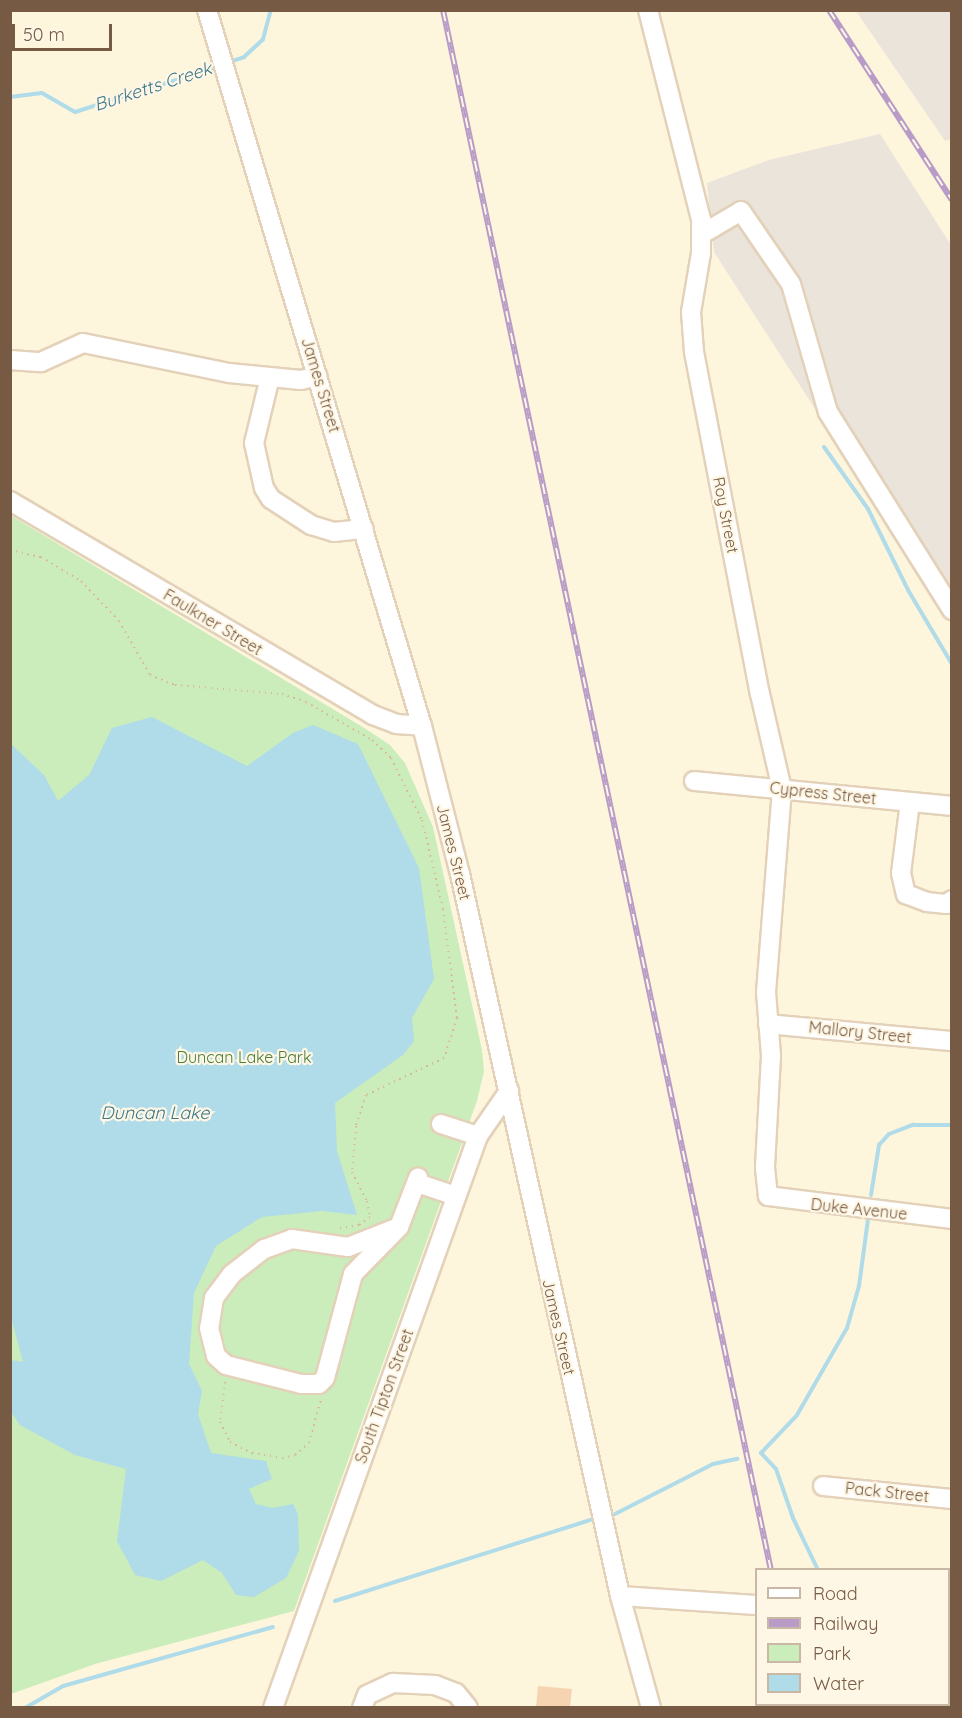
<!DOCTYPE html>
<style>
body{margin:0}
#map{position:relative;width:962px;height:1718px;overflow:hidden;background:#fef5dd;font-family:Quicksand,sans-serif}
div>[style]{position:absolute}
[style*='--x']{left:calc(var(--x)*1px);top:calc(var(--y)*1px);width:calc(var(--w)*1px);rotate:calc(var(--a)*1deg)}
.industrial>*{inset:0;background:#ebe4da}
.green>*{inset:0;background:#caedbb}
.water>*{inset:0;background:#b0dbe9}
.stream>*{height:4px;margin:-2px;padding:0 2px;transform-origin:2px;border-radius:2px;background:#b0dbe9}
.building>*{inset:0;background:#f6d4b2}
.path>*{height:2px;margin-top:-1px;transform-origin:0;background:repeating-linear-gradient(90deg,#dbb796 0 1.5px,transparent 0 6px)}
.roads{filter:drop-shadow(2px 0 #e3d1b9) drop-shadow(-2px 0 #e3d1b9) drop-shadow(0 2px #e3d1b9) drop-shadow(0 -2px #e3d1b9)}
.minor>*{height:18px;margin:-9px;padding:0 9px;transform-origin:9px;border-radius:9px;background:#fff}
.rail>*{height:6px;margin-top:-3px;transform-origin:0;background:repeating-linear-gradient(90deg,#fff7e5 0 11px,#b89cc7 0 22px);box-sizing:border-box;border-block:2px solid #b89cc7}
span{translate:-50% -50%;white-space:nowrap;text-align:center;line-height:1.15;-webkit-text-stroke:4.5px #fff7e5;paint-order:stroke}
.street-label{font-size:16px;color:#765a44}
.park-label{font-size:16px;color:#487d3a}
.water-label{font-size:18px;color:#3c778c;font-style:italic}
.frame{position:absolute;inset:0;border:12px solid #765a44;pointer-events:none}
.legend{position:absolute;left:755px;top:1568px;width:195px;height:138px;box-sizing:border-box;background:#fff7e5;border:2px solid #c8b8a5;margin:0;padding:8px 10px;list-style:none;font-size:18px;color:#765a44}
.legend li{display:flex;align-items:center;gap:12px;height:30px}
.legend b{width:30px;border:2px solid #c8b8a5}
.scale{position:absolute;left:12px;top:24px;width:100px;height:27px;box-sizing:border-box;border:3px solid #765a44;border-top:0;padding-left:8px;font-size:18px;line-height:21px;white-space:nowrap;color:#765a44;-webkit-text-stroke:4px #fff7e5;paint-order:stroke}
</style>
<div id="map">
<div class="industrial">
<div style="clip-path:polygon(856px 11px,951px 11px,951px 139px,945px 141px)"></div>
<div style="clip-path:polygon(880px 134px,951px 245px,951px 620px,714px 252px,707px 183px,769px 160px)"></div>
</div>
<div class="green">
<div style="clip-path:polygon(10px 515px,366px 729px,390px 745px,405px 763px,433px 827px,482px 1050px,484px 1071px,477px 1101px,294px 1611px,95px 1664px,11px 1694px)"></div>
</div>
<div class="water">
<div style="clip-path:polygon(152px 717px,247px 766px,293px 733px,313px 725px,358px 744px,419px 868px,434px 979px,412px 1018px,414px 1041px,403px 1055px,335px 1103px,337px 1151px,357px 1215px,322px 1211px,262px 1217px,216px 1246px,194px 1293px,189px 1364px,202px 1391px,198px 1414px,211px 1453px,266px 1461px,272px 1479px,249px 1489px,256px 1504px,273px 1508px,293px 1504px,298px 1514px,299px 1551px,286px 1578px,254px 1597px,236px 1595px,222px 1573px,203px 1560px,161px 1581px,135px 1575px,117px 1541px,126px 1469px,75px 1455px,20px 1425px,11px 1412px,11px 1360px,23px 1362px,10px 1313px,11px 744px,44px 775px,58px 801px,89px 775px,112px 728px)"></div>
</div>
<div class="stream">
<div style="--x:229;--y:62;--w:16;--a:-18"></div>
<div style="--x:244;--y:57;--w:26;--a:-43"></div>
<div style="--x:263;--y:39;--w:30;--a:-75"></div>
<div style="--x:10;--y:97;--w:32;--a:-7"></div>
<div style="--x:42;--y:93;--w:38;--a:30"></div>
<div style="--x:75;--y:112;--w:152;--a:-17.6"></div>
<div style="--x:824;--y:447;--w:76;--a:54.6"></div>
<div style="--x:868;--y:509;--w:90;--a:63.7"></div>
<div style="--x:908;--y:590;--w:86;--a:59.3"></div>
<div style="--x:871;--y:1195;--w:51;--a:-80.9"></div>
<div style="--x:879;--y:1145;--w:15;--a:-48"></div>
<div style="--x:889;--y:1134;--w:26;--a:-21"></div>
<div style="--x:913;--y:1125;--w:39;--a:0"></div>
<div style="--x:615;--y:1514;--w:110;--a:-27"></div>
<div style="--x:713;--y:1464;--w:25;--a:-12"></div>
<div style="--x:818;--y:1570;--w:58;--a:-115.7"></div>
<div style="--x:793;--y:1518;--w:52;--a:-109.1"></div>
<div style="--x:776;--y:1469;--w:22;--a:-133"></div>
<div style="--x:761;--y:1453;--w:52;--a:-46.5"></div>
<div style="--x:797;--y:1415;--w:100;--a:-60.1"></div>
<div style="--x:847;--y:1328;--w:44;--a:-74.1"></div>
<div style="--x:859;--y:1286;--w:68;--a:-82.3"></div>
<div style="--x:335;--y:1601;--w:268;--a:-17.6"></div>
<div style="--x:867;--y:1704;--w:4;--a:63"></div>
<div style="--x:25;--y:1708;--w:44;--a:-30.1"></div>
<div style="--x:63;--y:1686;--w:218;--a:-15.7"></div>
</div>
<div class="building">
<div style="clip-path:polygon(538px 1686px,572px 1689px,570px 1707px,536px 1707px)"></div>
</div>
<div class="path">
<div style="--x:10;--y:550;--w:32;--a:13"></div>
<div style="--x:41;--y:557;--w:47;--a:31"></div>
<div style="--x:81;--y:581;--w:55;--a:46.5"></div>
<div style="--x:119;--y:621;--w:62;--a:60.1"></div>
<div style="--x:150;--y:675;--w:27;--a:22"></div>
<div style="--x:175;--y:685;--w:107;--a:4.8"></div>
<div style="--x:282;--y:694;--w:25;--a:18"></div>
<div style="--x:306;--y:702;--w:76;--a:29.9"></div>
<div style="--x:372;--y:740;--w:26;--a:43"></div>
<div style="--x:391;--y:758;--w:69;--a:63.4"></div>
<div style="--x:422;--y:820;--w:91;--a:76.7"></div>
<div style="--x:443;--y:909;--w:110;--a:82.7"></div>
<div style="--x:457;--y:1018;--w:42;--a:108"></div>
<div style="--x:444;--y:1058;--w:86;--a:154.6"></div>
<div style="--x:366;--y:1095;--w:33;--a:108"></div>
<div style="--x:356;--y:1126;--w:46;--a:95"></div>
<div style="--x:352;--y:1172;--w:33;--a:63"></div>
<div style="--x:367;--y:1201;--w:16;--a:79"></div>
<div style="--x:370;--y:1217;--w:14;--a:144"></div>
<div style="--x:359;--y:1225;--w:23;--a:170"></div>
<div style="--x:225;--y:1382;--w:40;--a:97.1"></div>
<div style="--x:220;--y:1422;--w:22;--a:63"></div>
<div style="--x:230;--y:1442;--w:25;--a:27"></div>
<div style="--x:252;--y:1453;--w:30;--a:9"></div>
<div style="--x:282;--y:1458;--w:13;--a:-13"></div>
<div style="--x:295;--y:1455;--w:18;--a:-41"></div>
<div style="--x:309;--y:1443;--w:46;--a:-74.7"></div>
</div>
<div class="roads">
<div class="minor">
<div style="--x:207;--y:10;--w:748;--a:73.29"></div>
<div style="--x:422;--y:726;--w:153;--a:75.6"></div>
<div style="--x:460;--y:874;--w:740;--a:77.5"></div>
<div style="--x:620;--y:1596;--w:116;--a:74.5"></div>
<div style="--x:648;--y:10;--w:216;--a:75.8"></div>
<div style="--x:701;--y:219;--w:34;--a:90"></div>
<div style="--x:701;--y:253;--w:60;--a:99.6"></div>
<div style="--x:691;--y:312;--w:40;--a:85.7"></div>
<div style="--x:694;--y:352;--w:348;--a:79.1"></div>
<div style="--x:760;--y:694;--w:98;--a:77"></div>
<div style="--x:782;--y:789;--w:204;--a:94.5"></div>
<div style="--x:766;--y:992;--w:64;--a:85.5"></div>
<div style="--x:771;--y:1056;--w:112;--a:93.1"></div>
<div style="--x:765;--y:1168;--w:28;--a:84"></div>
<div style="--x:768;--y:1196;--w:185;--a:7.1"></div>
<div style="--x:702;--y:234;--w:45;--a:-30.5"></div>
<div style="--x:741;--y:211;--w:88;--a:55.6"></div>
<div style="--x:791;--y:284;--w:133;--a:73.9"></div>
<div style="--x:828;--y:412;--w:234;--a:57.9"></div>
<div style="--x:10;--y:360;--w:31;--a:4"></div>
<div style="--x:41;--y:362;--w:46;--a:-24.3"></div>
<div style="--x:83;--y:343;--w:149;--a:11.6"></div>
<div style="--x:229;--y:373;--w:72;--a:5.6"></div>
<div style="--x:301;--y:380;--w:17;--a:-13"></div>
<div style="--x:270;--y:377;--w:68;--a:103.6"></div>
<div style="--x:254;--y:443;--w:46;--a:77.5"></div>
<div style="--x:264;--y:488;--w:13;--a:58"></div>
<div style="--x:271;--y:499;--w:48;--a:33"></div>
<div style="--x:311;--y:525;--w:24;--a:17"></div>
<div style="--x:334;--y:532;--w:30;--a:-6"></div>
<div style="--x:10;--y:501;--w:421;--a:30.5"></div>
<div style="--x:373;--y:715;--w:25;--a:21"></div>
<div style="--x:396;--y:724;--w:26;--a:4"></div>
<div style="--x:694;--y:781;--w:259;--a:5.5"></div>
<div style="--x:910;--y:802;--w:72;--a:97.2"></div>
<div style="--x:901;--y:873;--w:22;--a:77"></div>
<div style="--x:906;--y:894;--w:22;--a:21"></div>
<div style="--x:927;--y:902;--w:20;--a:6"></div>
<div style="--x:947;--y:904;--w:6;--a:-39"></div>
<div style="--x:768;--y:1024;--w:185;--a:5.3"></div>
<div style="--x:441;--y:1124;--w:39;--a:18"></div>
<div style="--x:417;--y:1183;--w:41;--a:18.4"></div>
<div style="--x:399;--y:1227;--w:55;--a:158.6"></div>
<div style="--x:348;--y:1247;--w:57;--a:-171.9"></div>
<div style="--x:292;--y:1239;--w:30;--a:160"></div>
<div style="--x:264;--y:1249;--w:41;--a:142"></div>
<div style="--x:232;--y:1274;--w:30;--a:127"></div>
<div style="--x:214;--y:1298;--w:30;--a:99"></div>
<div style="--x:209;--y:1328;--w:29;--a:76"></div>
<div style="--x:216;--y:1356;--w:13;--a:42"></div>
<div style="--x:226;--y:1365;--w:77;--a:14.2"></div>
<div style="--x:301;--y:1384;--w:18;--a:0"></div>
<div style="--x:319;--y:1384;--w:8;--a:-45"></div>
<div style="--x:325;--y:1378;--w:108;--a:-74.9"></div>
<div style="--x:353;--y:1274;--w:66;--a:-45.6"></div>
<div style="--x:399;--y:1227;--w:53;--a:-68.8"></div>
<div style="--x:823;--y:1486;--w:130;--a:5.8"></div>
<div style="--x:620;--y:1596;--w:136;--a:3.8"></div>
<div style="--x:948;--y:1608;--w:27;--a:-82"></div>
<div style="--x:948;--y:1625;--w:4;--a:0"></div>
<div style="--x:273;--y:1708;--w:608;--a:-70.28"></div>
<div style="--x:478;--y:1136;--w:55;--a:-55.4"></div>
<div style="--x:362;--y:1708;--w:14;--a:-69"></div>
<div style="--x:367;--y:1695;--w:29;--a:-25"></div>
<div style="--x:393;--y:1683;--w:42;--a:2.7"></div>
<div style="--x:435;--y:1685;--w:22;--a:21"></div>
<div style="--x:456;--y:1693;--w:19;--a:51"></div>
</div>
</div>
<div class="rail">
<div style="--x:443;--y:10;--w:1594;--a:78.13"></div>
<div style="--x:829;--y:10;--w:226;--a:57.1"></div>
<div style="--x:799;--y:1704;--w:4;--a:76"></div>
</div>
<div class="street-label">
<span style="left:321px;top:385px;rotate:73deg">James Street</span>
<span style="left:726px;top:515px;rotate:79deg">Roy Street</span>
<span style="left:213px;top:622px;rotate:31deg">Faulkner Street</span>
<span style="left:823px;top:793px;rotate:6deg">Cypress Street</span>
<span style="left:454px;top:852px;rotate:76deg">James Street</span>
<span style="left:860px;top:1032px;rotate:6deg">Mallory Street</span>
<span style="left:859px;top:1209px;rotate:6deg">Duke Avenue</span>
<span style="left:559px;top:1327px;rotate:77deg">James Street</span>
<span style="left:384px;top:1396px;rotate:-70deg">South Tipton Street</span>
<span style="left:887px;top:1492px;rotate:6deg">Pack Street</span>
</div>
<div class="park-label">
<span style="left:244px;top:1057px">Duncan Lake Park</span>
</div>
<div class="water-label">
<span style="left:153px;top:87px;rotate:-18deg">Burketts Creek</span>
<span style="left:155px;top:1113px">Duncan Lake</span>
</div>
<div class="frame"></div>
<ul class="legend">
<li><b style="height:8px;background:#fff"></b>Road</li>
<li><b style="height:8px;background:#b89cc7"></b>Railway</li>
<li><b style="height:16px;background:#caedbb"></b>Park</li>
<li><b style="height:16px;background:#b0dbe9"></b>Water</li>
</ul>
<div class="scale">50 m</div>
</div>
